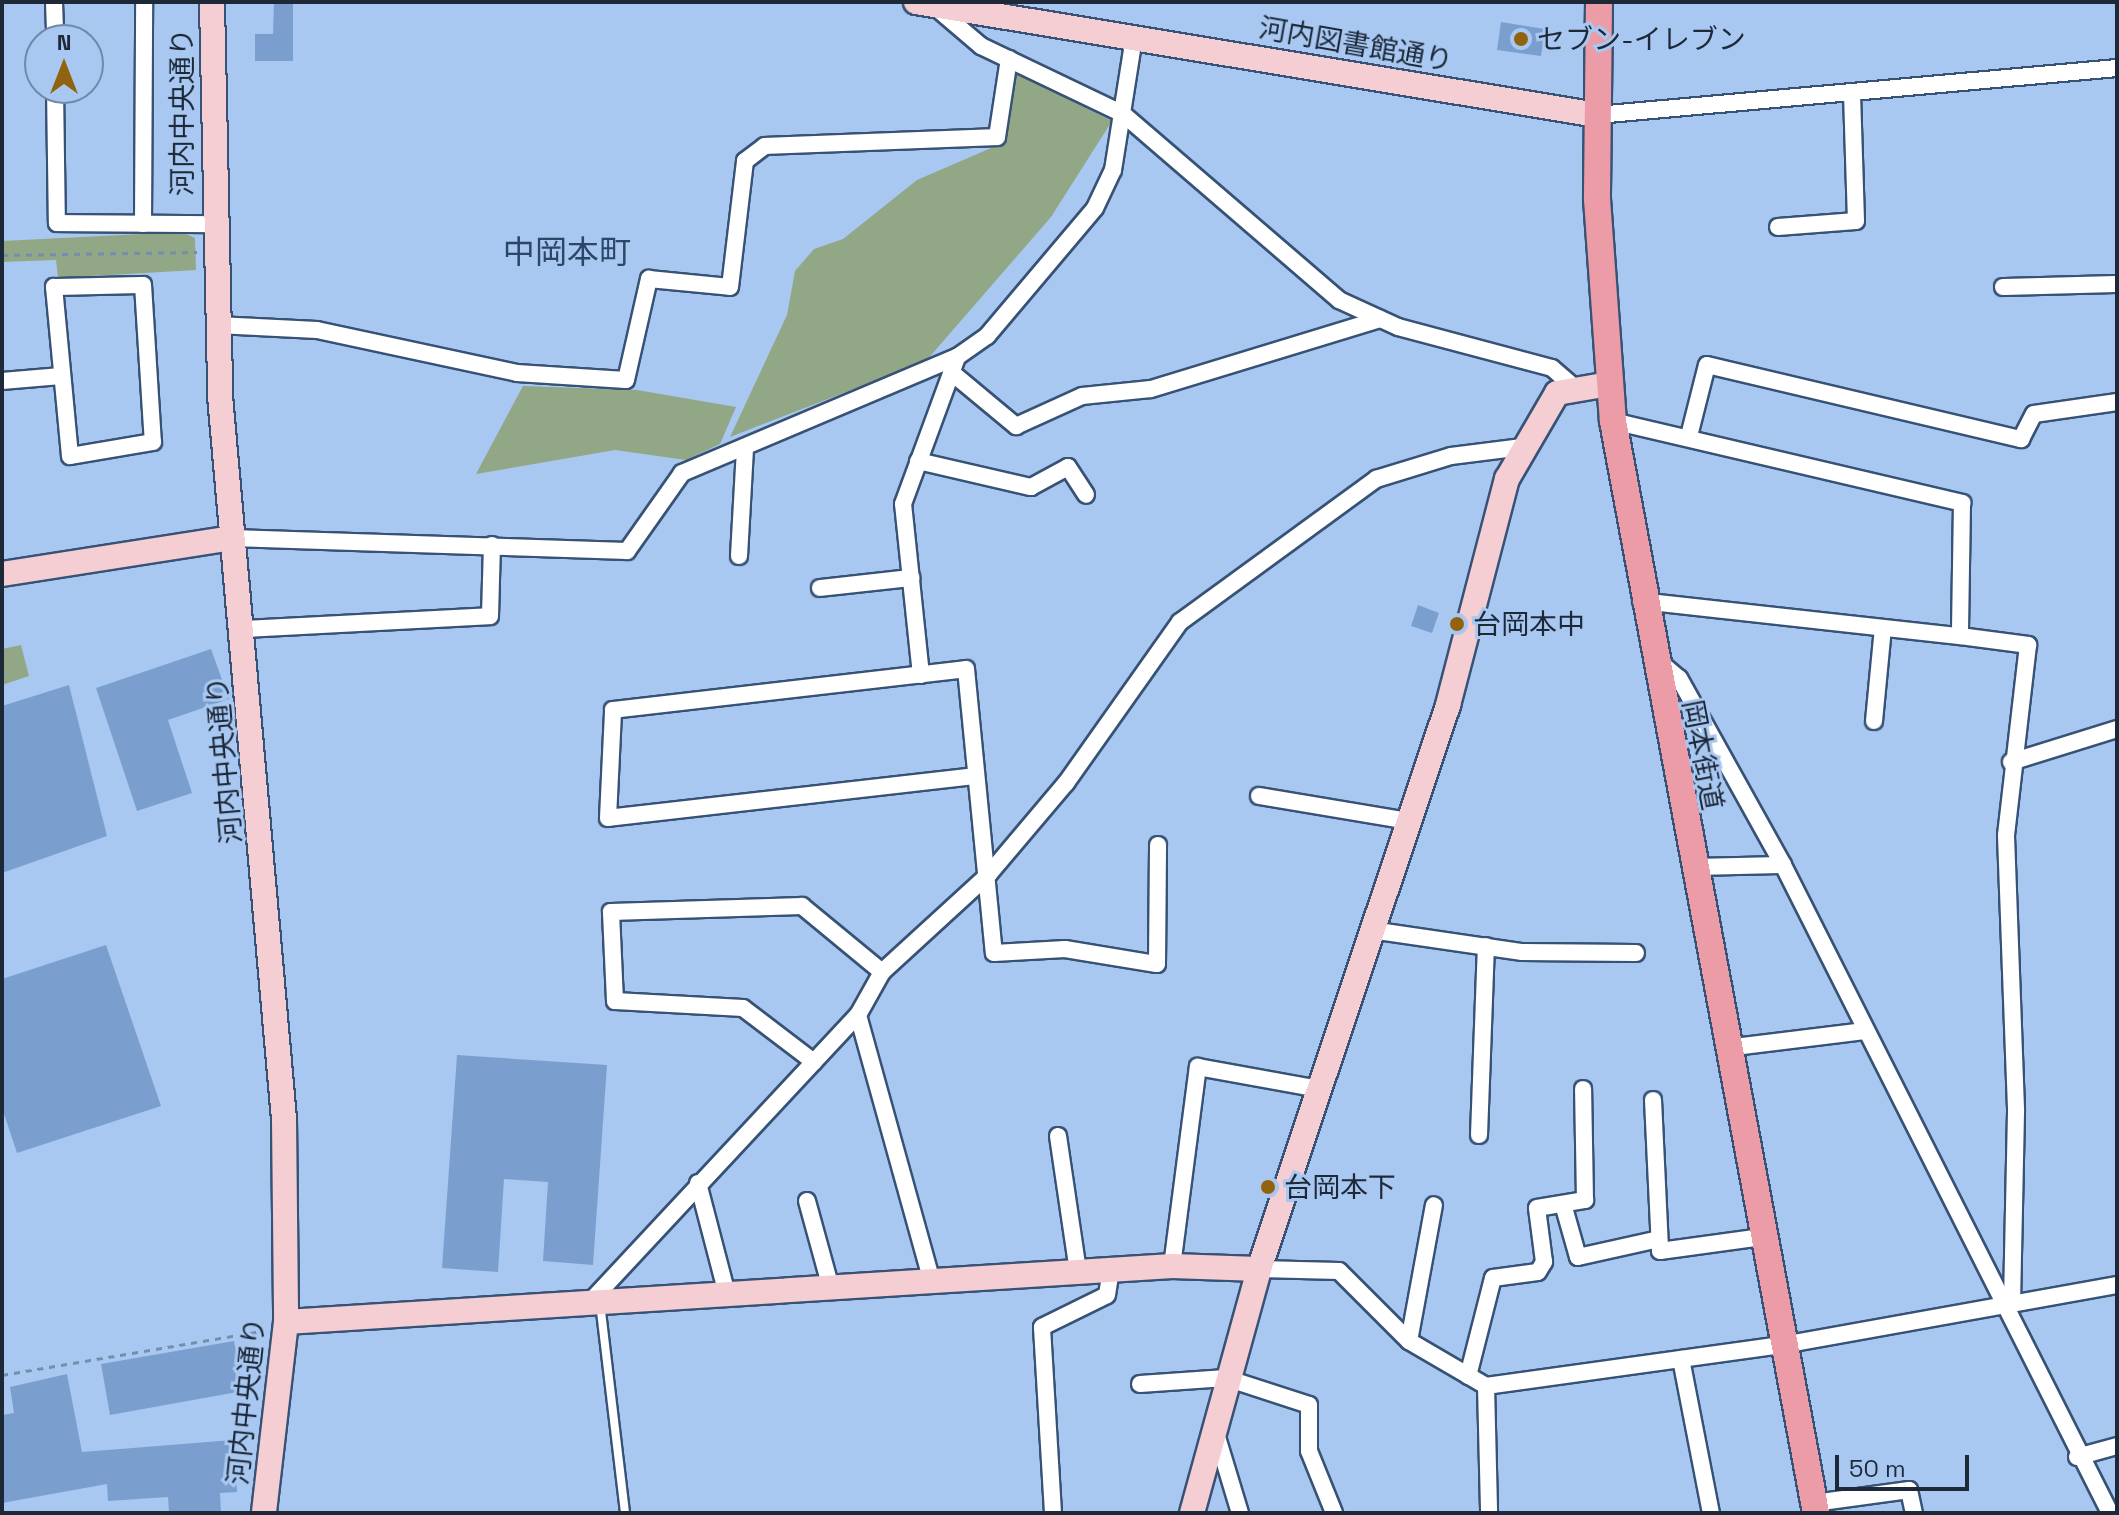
<!DOCTYPE html>
<meta charset="utf-8">
<style>
body{margin:0}
#map{position:relative;width:2119px;height:1515px;overflow:hidden;background:#a9c8f1;font-family:"Space Grotesk","Noto Sans JP",sans-serif}
div>[style]{position:absolute}
[style*='--x']{left:calc(var(--x)*1px);top:calc(var(--y)*1px);width:calc(var(--w)*1px);rotate:calc(var(--a)*1deg)}
.green>*{inset:0;background:#91a786}
.building>*{inset:0;background:#7a9fcf}
.path>*{height:3px;margin-top:-1.5px;transform-origin:0;background:repeating-linear-gradient(90deg,#768eae 0 6px,transparent 0 12px)}
.roads{filter:drop-shadow(2px 0 #375275) drop-shadow(-2px 0 #375275) drop-shadow(0 2px #375275) drop-shadow(0 -2px #375275)}
.lane>*{height:8px;margin:-4px;padding:0 4px;transform-origin:4px;border-radius:4px;background:#fff}
.street>*{height:16px;margin:-8px;padding:0 8px;transform-origin:8px;border-radius:8px;background:#fff}
.secondary>*{height:24px;margin:-12px;padding:0 12px;transform-origin:12px;border-radius:12px;background:#f5ced3}
.primary>*{height:26px;margin:-13px;padding:0 13px;transform-origin:13px;border-radius:13px;background:#eb9ca6}
.dots>*{width:22px;height:22px;translate:-50% -50%;box-sizing:border-box;border:4px solid #a9c8f1;border-radius:50%}
span{translate:-50% -50%;white-space:nowrap;text-align:center;line-height:1.15;-webkit-text-stroke:6px #a9c8f1;paint-order:stroke}
.poi-label{font-size:28px;color:#1d2939}
.left{translate:0 -50%;text-align:left}
.street-label{font-size:28px;color:#1d2939}
.quarter-label{font-size:32px;color:#2c4668}
.frame{position:absolute;inset:0;border:4px solid #1d2939;pointer-events:none}
.north{position:absolute;left:24px;top:24px;width:80px;height:80px;box-sizing:border-box;background:#a9c8f1;border:2px solid #7188a7;border-radius:50%;rotate:0deg;font-size:22px;font-weight:700;line-height:32px;text-align:center;color:#1d2939}
.north::after{content:'';display:block;margin:auto;width:28px;height:36px;background:#91630f;clip-path:polygon(50% 0,100% 100%,50% 72%,0 100%)}
.scale{position:absolute;left:1835px;top:1455px;width:134px;height:36px;box-sizing:border-box;border:4px solid #1d2939;border-top:0;padding-left:10px;font-size:24px;line-height:28px;white-space:nowrap;color:#1d2939;-webkit-text-stroke:6px #a9c8f1;paint-order:stroke}
</style>
<div id="map">
<div class="green">
<div style="clip-path:polygon(1015px 73px,1112px 121px,1051px 217px,926px 361px,730px 437px,787px 315px,795px 271px,814px 249px,843px 239px,917px 180px,1005px 142px)"></div>
<div style="clip-path:polygon(182px 232px,195px 238px,196px 270px,58px 278px,56px 260px,2px 262px,2px 241px)"></div>
<div style="clip-path:polygon(523px 386px,637px 390px,736px 407px,720px 444px,686px 460px,615px 450px,476px 474px)"></div>
<div style="clip-path:polygon(21px 645px,29px 676px,2px 685px,2px 649px)"></div>
</div>
<div class="building">
<div style="clip-path:polygon(274px 2px,293px 2px,293px 61px,255px 61px,255px 34px,273px 34px)"></div>
<div style="clip-path:polygon(1501px 22px,1545px 29px,1541px 56px,1497px 50px)"></div>
<div style="clip-path:polygon(1418px 605px,1439px 613px,1432px 633px,1411px 626px)"></div>
<div style="clip-path:polygon(211px 649px,229px 699px,168px 720px,192px 793px,137px 811px,96px 688px)"></div>
<div style="clip-path:polygon(69px 685px,107px 836px,2px 873px,2px 706px)"></div>
<div style="clip-path:polygon(106px 945px,161px 1106px,17px 1153px,2px 1108px,2px 979px)"></div>
<div style="clip-path:polygon(457px 1055px,607px 1065px,593px 1265px,543px 1261px,548px 1182px,504px 1179px,498px 1272px,442px 1268px)"></div>
<div style="clip-path:polygon(234px 1341px,243px 1391px,110px 1415px,101px 1364px)"></div>
<div style="clip-path:polygon(67px 1374px,82px 1452px,233px 1440px,237px 1492px,220px 1493px,221px 1513px,169px 1513px,168px 1497px,108px 1501px,107px 1484px,2px 1503px,2px 1415px,14px 1413px,10px 1387px)"></div>
</div>
<div class="path">
<div style="--x:2;--y:255;--w:195;--a:-0.9"></div>
<div style="--x:2;--y:1375;--w:265;--a:-9.6"></div>
</div>
<div class="roads">
<div class="lane">
<div style="--x:600;--y:1303;--w:211;--a:83.2"></div>
</div>
<div class="street">
<div style="--x:54;--y:2;--w:38;--a:88"></div>
<div style="--x:934;--y:6;--w:62;--a:40.4"></div>
<div style="--x:981;--y:46;--w:157;--a:25.6"></div>
<div style="--x:1123;--y:114;--w:285;--a:40.7"></div>
<div style="--x:1339;--y:300;--w:65;--a:24.6"></div>
<div style="--x:1398;--y:327;--w:159;--a:14.9"></div>
<div style="--x:1552;--y:368;--w:28;--a:41"></div>
<div style="--x:55;--y:88;--w:135;--a:89.2"></div>
<div style="--x:57;--y:223;--w:155;--a:0.4"></div>
<div style="--x:1597;--y:115;--w:522;--a:-5.16"></div>
<div style="--x:143;--y:224;--w:222;--a:-89.7"></div>
<div style="--x:1778;--y:227;--w:78;--a:-4.4"></div>
<div style="--x:1856;--y:221;--w:129;--a:-91.8"></div>
<div style="--x:143;--y:285;--w:157;--a:86.4"></div>
<div style="--x:153;--y:442;--w:84;--a:170.4"></div>
<div style="--x:70;--y:456;--w:170;--a:-95.4"></div>
<div style="--x:54;--y:287;--w:89;--a:-1.3"></div>
<div style="--x:2003;--y:287;--w:114;--a:-1.5"></div>
<div style="--x:217;--y:325;--w:100;--a:2.9"></div>
<div style="--x:317;--y:330;--w:205;--a:12.1"></div>
<div style="--x:517;--y:373;--w:109;--a:3.7"></div>
<div style="--x:626;--y:380;--w:104;--a:-77.2"></div>
<div style="--x:649;--y:279;--w:81;--a:5.6"></div>
<div style="--x:730;--y:287;--w:127;--a:-83.2"></div>
<div style="--x:745;--y:161;--w:25;--a:-37"></div>
<div style="--x:765;--y:146;--w:232;--a:-2.2"></div>
<div style="--x:997;--y:137;--w:79;--a:-81.3"></div>
<div style="--x:951;--y:372;--w:85;--a:39.7"></div>
<div style="--x:1016;--y:426;--w:72;--a:-24.4"></div>
<div style="--x:1082;--y:396;--w:69;--a:-5.8"></div>
<div style="--x:1151;--y:389;--w:239;--a:-17"></div>
<div style="--x:2;--y:381;--w:59;--a:-4.8"></div>
<div style="--x:1613;--y:421;--w:359;--a:13.2"></div>
<div style="--x:1962;--y:503;--w:133;--a:90.9"></div>
<div style="--x:1960;--y:636;--w:69;--a:7.5"></div>
<div style="--x:2028;--y:645;--w:192;--a:96.6"></div>
<div style="--x:2006;--y:836;--w:276;--a:87.9"></div>
<div style="--x:2016;--y:1112;--w:191;--a:91.2"></div>
<div style="--x:1689;--y:436;--w:73;--a:-75.8"></div>
<div style="--x:1707;--y:365;--w:323;--a:13.3"></div>
<div style="--x:2021;--y:439;--w:28;--a:-63"></div>
<div style="--x:2034;--y:414;--w:84;--a:-8.2"></div>
<div style="--x:918;--y:461;--w:116;--a:13"></div>
<div style="--x:1031;--y:487;--w:42;--a:-28.4"></div>
<div style="--x:1068;--y:467;--w:33;--a:57"></div>
<div style="--x:232;--y:538;--w:395;--a:1.9"></div>
<div style="--x:627;--y:551;--w:95;--a:-54.8"></div>
<div style="--x:682;--y:473;--w:298;--a:-22.9"></div>
<div style="--x:739;--y:556;--w:109;--a:-86.8"></div>
<div style="--x:820;--y:588;--w:92;--a:-6.3"></div>
<div style="--x:1641;--y:601;--w:321;--a:6.3"></div>
<div style="--x:243;--y:629;--w:247;--a:-3"></div>
<div style="--x:490;--y:616;--w:71;--a:-88.4"></div>
<div style="--x:1656;--y:659;--w:30;--a:40"></div>
<div style="--x:1679;--y:678;--w:214;--a:60.9"></div>
<div style="--x:1783;--y:865;--w:726;--a:63.22"></div>
<div style="--x:921;--y:675;--w:172;--a:-96"></div>
<div style="--x:903;--y:504;--w:157;--a:-69.8"></div>
<div style="--x:957;--y:357;--w:37;--a:-35"></div>
<div style="--x:987;--y:336;--w:167;--a:-49.8"></div>
<div style="--x:1095;--y:208;--w:42;--a:-64.7"></div>
<div style="--x:1113;--y:170;--w:135;--a:-81"></div>
<div style="--x:1874;--y:721;--w:93;--a:-84.5"></div>
<div style="--x:2011;--y:762;--w:111;--a:-17.3"></div>
<div style="--x:975;--y:776;--w:369;--a:173.5"></div>
<div style="--x:608;--y:818;--w:108;--a:-87.3"></div>
<div style="--x:613;--y:710;--w:355;--a:-6.6"></div>
<div style="--x:966;--y:669;--w:285;--a:84.4"></div>
<div style="--x:994;--y:953;--w:71;--a:-3.2"></div>
<div style="--x:1065;--y:949;--w:93;--a:9.3"></div>
<div style="--x:1157;--y:964;--w:119;--a:-89.5"></div>
<div style="--x:1259;--y:796;--w:152;--a:9.5"></div>
<div style="--x:1693;--y:867;--w:90;--a:-1.3"></div>
<div style="--x:1371;--y:930;--w:153;--a:8.3"></div>
<div style="--x:1522;--y:952;--w:114;--a:0.5"></div>
<div style="--x:858;--y:1015;--w:276;--a:74.5"></div>
<div style="--x:1726;--y:1048;--w:140;--a:-7"></div>
<div style="--x:814;--y:1062;--w:89;--a:-142.7"></div>
<div style="--x:743;--y:1008;--w:128;--a:-176.9"></div>
<div style="--x:615;--y:1001;--w:89;--a:-92.6"></div>
<div style="--x:611;--y:912;--w:191;--a:-1.8"></div>
<div style="--x:802;--y:906;--w:104;--a:39.5"></div>
<div style="--x:1653;--y:1100;--w:151;--a:87.3"></div>
<div style="--x:1660;--y:1251;--w:103;--a:-7.8"></div>
<div style="--x:1479;--y:1135;--w:189;--a:-87.9"></div>
<div style="--x:1058;--y:1136;--w:137;--a:81.6"></div>
<div style="--x:698;--y:1183;--w:115;--a:75.4"></div>
<div style="--x:807;--y:1201;--w:90;--a:74.6"></div>
<div style="--x:1563;--y:1204;--w:55;--a:74.2"></div>
<div style="--x:1578;--y:1257;--w:83;--a:-12.5"></div>
<div style="--x:1172;--y:1266;--w:201;--a:-82.6"></div>
<div style="--x:1198;--y:1067;--w:123;--a:10.3"></div>
<div style="--x:1259;--y:1269;--w:80;--a:1.4"></div>
<div style="--x:1339;--y:1271;--w:99;--a:45"></div>
<div style="--x:1409;--y:1341;--w:89;--a:30.3"></div>
<div style="--x:1486;--y:1386;--w:300;--a:-7.9"></div>
<div style="--x:1783;--y:1345;--w:339;--a:-10.2"></div>
<div style="--x:589;--y:1303;--w:394;--a:-47"></div>
<div style="--x:858;--y:1015;--w:49;--a:-60.8"></div>
<div style="--x:882;--y:972;--w:145;--a:-42.5"></div>
<div style="--x:989;--y:874;--w:119;--a:-49.8"></div>
<div style="--x:1066;--y:783;--w:197;--a:-54.7"></div>
<div style="--x:1180;--y:622;--w:243;--a:-36.1"></div>
<div style="--x:1376;--y:479;--w:78;--a:-17"></div>
<div style="--x:1451;--y:456;--w:72;--a:-7.2"></div>
<div style="--x:1409;--y:1341;--w:138;--a:-79.6"></div>
<div style="--x:1681;--y:1359;--w:157;--a:79"></div>
<div style="--x:1468;--y:1376;--w:101;--a:-75.7"></div>
<div style="--x:1493;--y:1278;--w:45;--a:-7.6"></div>
<div style="--x:1538;--y:1272;--w:12;--a:-59"></div>
<div style="--x:1544;--y:1262;--w:54;--a:-97.4"></div>
<div style="--x:1537;--y:1208;--w:49;--a:-9.5"></div>
<div style="--x:1585;--y:1200;--w:111;--a:-91"></div>
<div style="--x:1140;--y:1384;--w:86;--a:-4"></div>
<div style="--x:1226;--y:1378;--w:87;--a:18"></div>
<div style="--x:1309;--y:1405;--w:46;--a:90"></div>
<div style="--x:1309;--y:1451;--w:67;--a:68"></div>
<div style="--x:1486;--y:1386;--w:127;--a:88.6"></div>
<div style="--x:1214;--y:1427;--w:90;--a:73.2"></div>
<div style="--x:2077;--y:1457;--w:41;--a:-15.4"></div>
<div style="--x:1814;--y:1503;--w:96;--a:-7.8"></div>
<div style="--x:1909;--y:1490;--w:24;--a:78"></div>
<div style="--x:1053;--y:1513;--w:186;--a:-93.4"></div>
<div style="--x:1042;--y:1327;--w:72;--a:-26.2"></div>
<div style="--x:1107;--y:1295;--w:25;--a:-81"></div>
</div>
<div class="secondary">
<div style="--x:212;--y:2;--w:394;--a:88.8"></div>
<div style="--x:220;--y:396;--w:726;--a:84.94"></div>
<div style="--x:284;--y:1119;--w:203;--a:89.4"></div>
<div style="--x:286;--y:1322;--w:192;--a:96.6"></div>
<div style="--x:916;--y:2;--w:690;--a:9.42"></div>
<div style="--x:2;--y:574;--w:233;--a:-8.9"></div>
<div style="--x:286;--y:1322;--w:888;--a:-3.62"></div>
<div style="--x:1172;--y:1266;--w:87;--a:2"></div>
<div style="--x:1192;--y:1513;--w:253;--a:-74.6"></div>
<div style="--x:1259;--y:1269;--w:595;--a:-71.47"></div>
<div style="--x:1448;--y:705;--w:234;--a:-75.4"></div>
<div style="--x:1507;--y:479;--w:99;--a:-59.8"></div>
<div style="--x:1557;--y:393;--w:53;--a:-9.8"></div>
</div>
<div class="primary">
<div style="--x:1599;--y:2;--w:197;--a:90.6"></div>
<div style="--x:1597;--y:199;--w:223;--a:85.9"></div>
<div style="--x:1613;--y:421;--w:1111;--a:79.47"></div>
</div>
</div>
<div class="dots">
<div style="left:1521px;top:39px;background:#91630f"></div>
<div style="left:1457px;top:624px;background:#91630f"></div>
<div style="left:1268px;top:1187px;background:#91630f"></div>
</div>
<div class="poi-label">
<span class="left" style="left:1537px;top:39px">セブン-イレブン</span>
<span class="left" style="left:1473px;top:624px">台岡本中</span>
<span class="left" style="left:1284px;top:1187px">台岡本下</span>
</div>
<div class="street-label">
<span style="left:1356px;top:44px;rotate:10deg">河内図書館通り</span>
<span style="left:182px;top:112px;rotate:-90deg">河内中央通り</span>
<span style="left:1703px;top:755px;rotate:79deg">岡本街道</span>
<span style="left:224px;top:760px;rotate:-95deg">河内中央通り</span>
<span style="left:246px;top:1401px;rotate:-84deg">河内中央通り</span>
</div>
<div class="quarter-label">
<span style="left:567px;top:252px">中岡本町</span>
</div>
<div class="frame"></div>
<div class="north">N</div>
<div class="scale">50 m</div>
</div>
